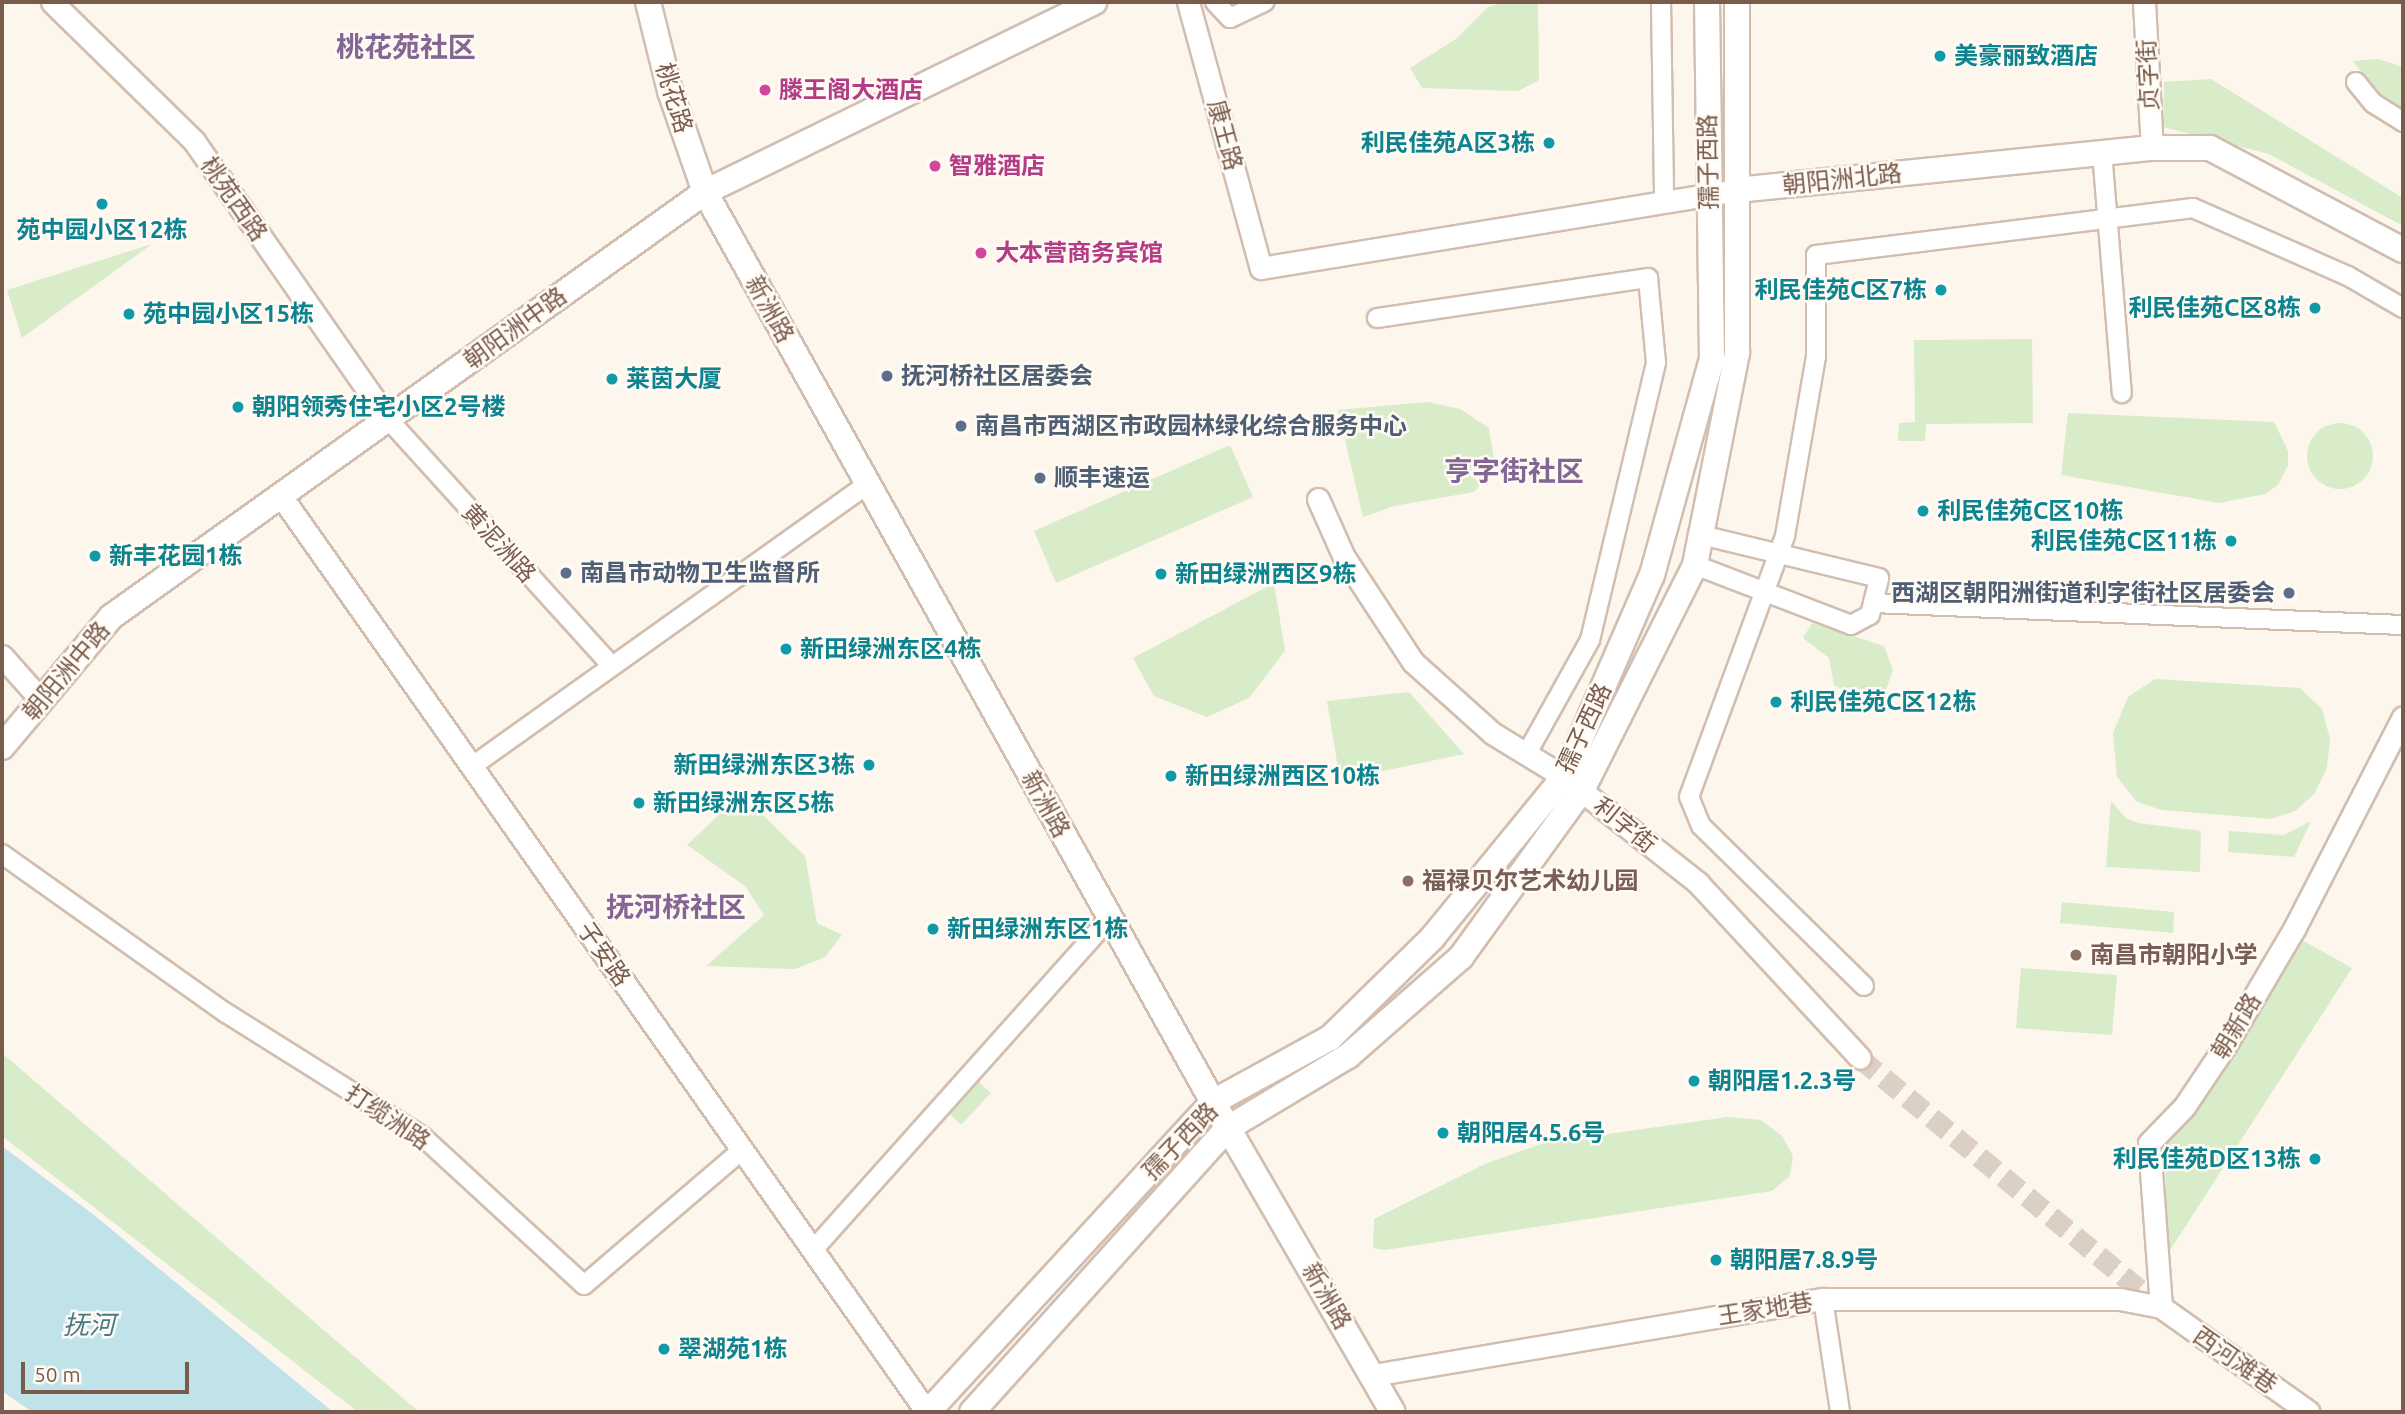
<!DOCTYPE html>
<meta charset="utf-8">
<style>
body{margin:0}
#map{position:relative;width:2405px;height:1414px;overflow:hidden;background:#fdf6ec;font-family:Ubuntu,"Noto Sans SC",sans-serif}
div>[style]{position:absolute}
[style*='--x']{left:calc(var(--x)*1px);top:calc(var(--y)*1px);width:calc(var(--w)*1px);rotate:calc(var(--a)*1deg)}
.green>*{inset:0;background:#d8ecc9}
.round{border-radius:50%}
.water>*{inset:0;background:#bfe3e8}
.tertiary-tunnel>*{height:21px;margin-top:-10.5px;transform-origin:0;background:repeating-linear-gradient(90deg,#dcd0c4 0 21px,transparent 0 31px)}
.roads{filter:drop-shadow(2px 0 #d1beb0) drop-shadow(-2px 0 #d1beb0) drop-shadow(0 2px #d1beb0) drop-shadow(0 -2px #d1beb0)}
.minor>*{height:18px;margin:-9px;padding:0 9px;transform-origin:9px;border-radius:9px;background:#fff}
.tertiary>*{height:21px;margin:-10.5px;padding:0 10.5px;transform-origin:10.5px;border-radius:10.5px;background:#fff}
.secondary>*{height:24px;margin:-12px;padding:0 12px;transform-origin:12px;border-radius:12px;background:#fff}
.dots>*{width:19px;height:19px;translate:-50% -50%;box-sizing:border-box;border:4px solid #fffaf3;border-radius:50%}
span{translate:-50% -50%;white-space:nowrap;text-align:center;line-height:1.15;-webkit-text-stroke:5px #fffaf3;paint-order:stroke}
.culture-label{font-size:24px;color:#0d838f;font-weight:700}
.left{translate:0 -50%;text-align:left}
.right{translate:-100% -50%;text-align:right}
.street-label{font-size:24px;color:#7a5c4d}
.hotel-label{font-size:24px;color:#b23c85;font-weight:700}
.service-label{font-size:24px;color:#4e5e75;font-weight:700}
.education-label{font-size:24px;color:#785e54;font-weight:700}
.water-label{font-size:26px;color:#437c86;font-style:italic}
.quarter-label{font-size:28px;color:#846695;font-weight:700}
.frame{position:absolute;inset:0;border:4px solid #7a5c4d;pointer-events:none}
.scale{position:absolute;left:21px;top:1362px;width:168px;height:32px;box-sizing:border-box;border:4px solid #7a5c4d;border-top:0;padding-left:9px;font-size:21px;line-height:24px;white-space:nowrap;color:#7a5c4d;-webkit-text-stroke:5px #fffaf3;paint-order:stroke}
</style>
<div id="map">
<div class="green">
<div style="clip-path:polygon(1505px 2px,1538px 3px,1539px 80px,1518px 91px,1422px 88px,1410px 68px,1456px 39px,1488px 7px)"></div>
<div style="clip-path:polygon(2378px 59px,2403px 67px,2403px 111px,2382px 99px,2353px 61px)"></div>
<div style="clip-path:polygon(2211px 79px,2403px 198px,2403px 226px,2269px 154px,2163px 127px,2164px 82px)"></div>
<div style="clip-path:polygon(152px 244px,22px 338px,7px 290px)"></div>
<div style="clip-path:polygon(2032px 339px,2033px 423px,1926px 424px,1925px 441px,1898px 441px,1899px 423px,1915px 422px,1914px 340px)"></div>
<div style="clip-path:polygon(1428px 402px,1460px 409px,1489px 428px,1494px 459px,1488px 476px,1474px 492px,1394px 506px,1363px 517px,1338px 410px)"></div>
<div style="clip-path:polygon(2068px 413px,2274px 422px,2288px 451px,2288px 465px,2278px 485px,2265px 494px,2219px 503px,2061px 475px)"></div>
<div class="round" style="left:2307px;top:423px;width:66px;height:66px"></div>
<div style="clip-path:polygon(1230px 445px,1253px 497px,1056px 583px,1034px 531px)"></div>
<div style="clip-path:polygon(1274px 583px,1285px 651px,1249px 698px,1207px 717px,1154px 696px,1133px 658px)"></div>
<div style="clip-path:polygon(1812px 623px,1884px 646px,1893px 670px,1884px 695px,1858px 697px,1834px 685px,1829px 658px,1803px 638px)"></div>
<div style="clip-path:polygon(2155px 679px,2300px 688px,2322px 709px,2330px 739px,2327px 768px,2314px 794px,2295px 811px,2270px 819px,2162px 810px,2137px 802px,2117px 777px,2113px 733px,2128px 697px)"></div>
<div style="clip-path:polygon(1409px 692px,1464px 754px,1340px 780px,1327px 701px)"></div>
<div style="clip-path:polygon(741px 794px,805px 856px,817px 923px,842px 935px,825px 957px,795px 969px,706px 966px,764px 915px,745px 886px,687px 845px)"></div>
<div style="clip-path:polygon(2111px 801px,2126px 818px,2138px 823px,2201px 831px,2200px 872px,2106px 867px)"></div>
<div style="clip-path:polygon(2311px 821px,2294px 857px,2228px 852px,2229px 831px,2284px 835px)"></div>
<div style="clip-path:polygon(2062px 902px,2174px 912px,2173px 933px,2060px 923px)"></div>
<div style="clip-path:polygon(2302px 940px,2352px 968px,2167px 1255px,2165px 1147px)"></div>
<div style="clip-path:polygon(2021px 968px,2117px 975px,2112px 1035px,2016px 1028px)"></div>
<div style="clip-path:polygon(2px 1053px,419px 1412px,358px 1412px,2px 1136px)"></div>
<div style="clip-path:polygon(979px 1082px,991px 1093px,961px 1125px,950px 1114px)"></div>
<div style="clip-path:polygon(1728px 1117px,1761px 1120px,1782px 1136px,1793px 1156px,1790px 1176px,1772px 1191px,1385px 1250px,1373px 1248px,1374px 1219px,1487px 1163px,1544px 1143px)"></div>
</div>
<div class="water">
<div style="clip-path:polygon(2px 1146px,94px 1215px,333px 1412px,32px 1412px,2px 1391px)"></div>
</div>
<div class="tertiary-tunnel">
<div style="--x:1860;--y:1058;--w:391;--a:39.6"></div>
</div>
<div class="roads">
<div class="minor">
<div style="--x:1215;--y:2;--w:22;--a:47"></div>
<div style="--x:1230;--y:18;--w:38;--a:-25"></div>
<div style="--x:1661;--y:2;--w:198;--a:89.1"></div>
<div style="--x:2356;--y:82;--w:27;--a:51"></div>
<div style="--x:2373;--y:103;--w:36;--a:32"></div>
<div style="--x:2102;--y:152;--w:242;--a:85.3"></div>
<div style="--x:1377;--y:318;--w:274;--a:-8.4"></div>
<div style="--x:1648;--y:278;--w:85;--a:84.6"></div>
<div style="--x:1656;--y:363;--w:285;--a:103.4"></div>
<div style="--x:1590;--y:640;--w:132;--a:119.1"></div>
<div style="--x:388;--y:419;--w:333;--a:47.8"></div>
<div style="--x:1695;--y:565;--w:167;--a:21"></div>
<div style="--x:1851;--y:625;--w:21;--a:-28"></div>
<div style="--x:1870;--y:615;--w:38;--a:-76"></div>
<div style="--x:1879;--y:578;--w:183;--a:-166.4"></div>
<div style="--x:1873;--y:603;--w:530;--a:2.38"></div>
<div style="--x:471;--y:767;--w:488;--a:-35.5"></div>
<div style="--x:2;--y:854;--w:275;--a:35.4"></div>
<div style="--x:226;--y:1013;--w:231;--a:32.1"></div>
<div style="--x:422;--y:1136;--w:220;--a:42.6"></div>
<div style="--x:584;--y:1285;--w:208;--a:-40.5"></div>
<div style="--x:1864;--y:986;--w:228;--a:-135.5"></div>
<div style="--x:1701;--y:826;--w:31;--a:-112"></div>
<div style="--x:1689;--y:797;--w:278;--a:-69.8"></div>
<div style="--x:1785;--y:536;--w:182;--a:-80.2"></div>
<div style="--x:1816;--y:357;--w:102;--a:-90"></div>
<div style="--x:1816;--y:255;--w:380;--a:-7.1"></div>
<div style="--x:2193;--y:208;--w:169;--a:23.7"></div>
<div style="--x:2348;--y:276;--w:64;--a:30.2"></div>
<div style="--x:813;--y:1250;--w:445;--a:-48.2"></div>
<div style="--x:1823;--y:1299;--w:114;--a:81.4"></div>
</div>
<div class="tertiary">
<div style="--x:52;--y:2;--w:199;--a:44.4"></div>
<div style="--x:194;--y:141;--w:339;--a:55.1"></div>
<div style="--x:1188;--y:2;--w:276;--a:74.7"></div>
<div style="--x:1261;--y:268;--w:482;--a:-9.3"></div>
<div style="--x:2144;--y:2;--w:146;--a:86.9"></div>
<div style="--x:281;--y:496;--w:1121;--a:54.81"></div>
<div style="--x:1318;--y:499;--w:64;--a:65.9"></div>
<div style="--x:1344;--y:557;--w:126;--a:56.7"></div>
<div style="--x:1413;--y:662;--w:106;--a:41.9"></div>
<div style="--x:1492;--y:733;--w:84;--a:31.4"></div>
<div style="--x:1564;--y:777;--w:171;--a:38.3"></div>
<div style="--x:1698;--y:883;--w:238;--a:47.2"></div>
<div style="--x:2;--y:656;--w:59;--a:48.4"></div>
<div style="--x:2161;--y:1307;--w:164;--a:-94.2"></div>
<div style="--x:2149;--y:1143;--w:50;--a:-45.8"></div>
<div style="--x:2184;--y:1107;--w:73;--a:-56.1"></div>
<div style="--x:2225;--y:1046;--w:136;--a:-59.5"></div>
<div style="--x:2294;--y:929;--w:238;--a:-62.8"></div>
<div style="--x:1373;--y:1375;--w:456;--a:-9.6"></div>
<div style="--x:1823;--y:1299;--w:297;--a:0"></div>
<div style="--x:2120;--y:1299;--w:42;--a:11"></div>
<div style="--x:2161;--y:1307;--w:181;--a:35.4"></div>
</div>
<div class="secondary">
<div style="--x:648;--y:2;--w:92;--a:76.1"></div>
<div style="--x:670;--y:91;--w:107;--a:70.9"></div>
<div style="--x:705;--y:192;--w:1042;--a:60.83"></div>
<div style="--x:1213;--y:1102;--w:358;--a:59.9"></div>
<div style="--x:1737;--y:190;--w:417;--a:-5.8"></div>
<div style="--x:2152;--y:148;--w:58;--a:0"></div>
<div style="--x:2210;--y:148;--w:218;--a:27.9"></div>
<div style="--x:2;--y:747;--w:170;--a:-50"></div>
<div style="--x:111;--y:617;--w:730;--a:-35.58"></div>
<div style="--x:705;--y:192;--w:433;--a:-26"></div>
<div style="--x:928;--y:1412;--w:421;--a:-47.4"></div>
<div style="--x:1213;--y:1102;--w:133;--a:-28.7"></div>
<div style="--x:1330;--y:1038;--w:143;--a:-44.4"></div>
<div style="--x:1432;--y:938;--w:208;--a:-50.7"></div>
<div style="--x:1564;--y:777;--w:220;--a:-66.5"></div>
<div style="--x:1652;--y:575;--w:224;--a:-74.5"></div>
<div style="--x:1712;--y:359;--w:357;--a:-90.8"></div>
<div style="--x:972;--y:1412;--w:382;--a:-48"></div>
<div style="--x:1228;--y:1128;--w:140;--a:-31"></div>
<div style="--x:1348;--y:1056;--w:150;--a:-41.2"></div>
<div style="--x:1461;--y:957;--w:206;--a:-54.1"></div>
<div style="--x:1582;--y:790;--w:252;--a:-63.3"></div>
<div style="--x:1695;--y:565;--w:31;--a:-79"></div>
<div style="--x:1701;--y:535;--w:186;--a:-78.8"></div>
<div style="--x:1737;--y:353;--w:351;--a:-90"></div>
</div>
</div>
<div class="dots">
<div style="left:1940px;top:56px;background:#0f9aa8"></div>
<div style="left:765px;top:90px;background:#d1479c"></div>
<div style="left:1549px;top:143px;background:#0f9aa8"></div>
<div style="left:935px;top:166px;background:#d1479c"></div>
<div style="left:102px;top:204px;background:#0f9aa8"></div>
<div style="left:981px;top:253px;background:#d1479c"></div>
<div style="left:1941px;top:290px;background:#0f9aa8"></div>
<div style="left:2315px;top:308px;background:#0f9aa8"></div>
<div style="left:129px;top:314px;background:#0f9aa8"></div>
<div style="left:887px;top:376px;background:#5c6f8a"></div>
<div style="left:612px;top:379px;background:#0f9aa8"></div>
<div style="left:238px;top:407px;background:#0f9aa8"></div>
<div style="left:961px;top:426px;background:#5c6f8a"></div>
<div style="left:1040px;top:478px;background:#5c6f8a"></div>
<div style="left:1923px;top:511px;background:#0f9aa8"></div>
<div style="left:2231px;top:541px;background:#0f9aa8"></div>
<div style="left:95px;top:556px;background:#0f9aa8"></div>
<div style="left:566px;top:573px;background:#5c6f8a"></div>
<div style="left:1161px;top:574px;background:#0f9aa8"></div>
<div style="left:2289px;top:593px;background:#5c6f8a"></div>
<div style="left:786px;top:649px;background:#0f9aa8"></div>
<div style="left:1776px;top:702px;background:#0f9aa8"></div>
<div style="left:869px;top:765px;background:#0f9aa8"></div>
<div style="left:1171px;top:776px;background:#0f9aa8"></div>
<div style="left:639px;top:803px;background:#0f9aa8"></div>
<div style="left:1408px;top:881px;background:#8d6e63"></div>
<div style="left:933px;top:929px;background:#0f9aa8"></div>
<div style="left:2076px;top:955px;background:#8d6e63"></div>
<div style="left:1694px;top:1081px;background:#0f9aa8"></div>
<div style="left:1443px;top:1133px;background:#0f9aa8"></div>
<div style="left:2315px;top:1159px;background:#0f9aa8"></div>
<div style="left:1716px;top:1260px;background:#0f9aa8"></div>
<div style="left:664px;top:1349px;background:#0f9aa8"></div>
</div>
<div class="culture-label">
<span class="left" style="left:1954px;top:56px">美豪丽致酒店</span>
<span class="right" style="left:1535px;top:143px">利民佳苑A区3栋</span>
<span style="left:102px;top:230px">苑中园小区12栋</span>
<span class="right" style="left:1927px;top:290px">利民佳苑C区7栋</span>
<span class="right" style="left:2301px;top:308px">利民佳苑C区8栋</span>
<span class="left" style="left:143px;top:314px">苑中园小区15栋</span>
<span class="left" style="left:626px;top:379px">莱茵大厦</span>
<span class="left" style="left:252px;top:407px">朝阳领秀住宅小区2号楼</span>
<span class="left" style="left:1937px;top:511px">利民佳苑C区10栋</span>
<span class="right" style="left:2217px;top:541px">利民佳苑C区11栋</span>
<span class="left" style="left:109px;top:556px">新丰花园1栋</span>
<span class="left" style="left:1175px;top:574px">新田绿洲西区9栋</span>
<span class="left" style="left:800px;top:649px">新田绿洲东区4栋</span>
<span class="left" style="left:1790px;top:702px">利民佳苑C区12栋</span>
<span class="right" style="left:855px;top:765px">新田绿洲东区3栋</span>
<span class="left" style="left:1185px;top:776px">新田绿洲西区10栋</span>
<span class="left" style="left:653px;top:803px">新田绿洲东区5栋</span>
<span class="left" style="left:947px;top:929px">新田绿洲东区1栋</span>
<span class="left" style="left:1708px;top:1081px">朝阳居1.2.3号</span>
<span class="left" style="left:1457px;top:1133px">朝阳居4.5.6号</span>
<span class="right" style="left:2301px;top:1159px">利民佳苑D区13栋</span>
<span class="left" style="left:1730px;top:1260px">朝阳居7.8.9号</span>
<span class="left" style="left:678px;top:1349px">翠湖苑1栋</span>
</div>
<div class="street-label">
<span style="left:2148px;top:75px;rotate:-93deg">贞字街</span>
<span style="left:674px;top:98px;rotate:73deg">桃花路</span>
<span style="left:1225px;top:135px;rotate:75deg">康王路</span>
<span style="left:1708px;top:162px;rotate:-91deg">孺子西路</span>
<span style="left:1842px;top:179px;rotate:-6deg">朝阳洲北路</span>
<span style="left:234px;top:199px;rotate:55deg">桃苑西路</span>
<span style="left:770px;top:309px;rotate:61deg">新洲路</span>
<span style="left:515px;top:328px;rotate:-36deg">朝阳洲中路</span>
<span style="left:499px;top:543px;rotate:48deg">黄泥洲路</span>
<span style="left:66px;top:671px;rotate:-50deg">朝阳洲中路</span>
<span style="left:1584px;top:728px;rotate:-65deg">孺子西路</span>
<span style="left:1046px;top:804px;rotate:61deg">新洲路</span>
<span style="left:1625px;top:825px;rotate:39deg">利字街</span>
<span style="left:604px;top:954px;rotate:55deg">子安路</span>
<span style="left:2236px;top:1026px;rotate:-59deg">朝新路</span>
<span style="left:388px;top:1117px;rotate:34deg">打缆洲路</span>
<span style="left:1180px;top:1141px;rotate:-46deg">孺子西路</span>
<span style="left:1327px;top:1296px;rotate:60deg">新洲路</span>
<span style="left:1765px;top:1309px;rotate:-9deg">王家地巷</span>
<span style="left:2235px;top:1360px;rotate:35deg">西河滩巷</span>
</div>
<div class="hotel-label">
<span class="left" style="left:779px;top:90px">滕王阁大酒店</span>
<span class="left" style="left:949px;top:166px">智雅酒店</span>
<span class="left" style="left:995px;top:253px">大本营商务宾馆</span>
</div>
<div class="service-label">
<span class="left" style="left:901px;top:376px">抚河桥社区居委会</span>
<span class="left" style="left:975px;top:426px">南昌市西湖区市政园林绿化综合服务中心</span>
<span class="left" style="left:1054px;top:478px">顺丰速运</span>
<span class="left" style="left:580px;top:573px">南昌市动物卫生监督所</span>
<span class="right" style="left:2275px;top:593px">西湖区朝阳洲街道利字街社区居委会</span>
</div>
<div class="education-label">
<span class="left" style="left:1422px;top:881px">福禄贝尔艺术幼儿园</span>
<span class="left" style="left:2090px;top:955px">南昌市朝阳小学</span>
</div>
<div class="water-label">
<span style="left:89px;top:1325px">抚河</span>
</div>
<div class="quarter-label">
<span style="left:406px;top:47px">桃花苑社区</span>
<span style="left:1514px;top:471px">亨字街社区</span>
<span style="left:676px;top:907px">抚河桥社区</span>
</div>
<div class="frame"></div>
<div class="scale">50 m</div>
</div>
